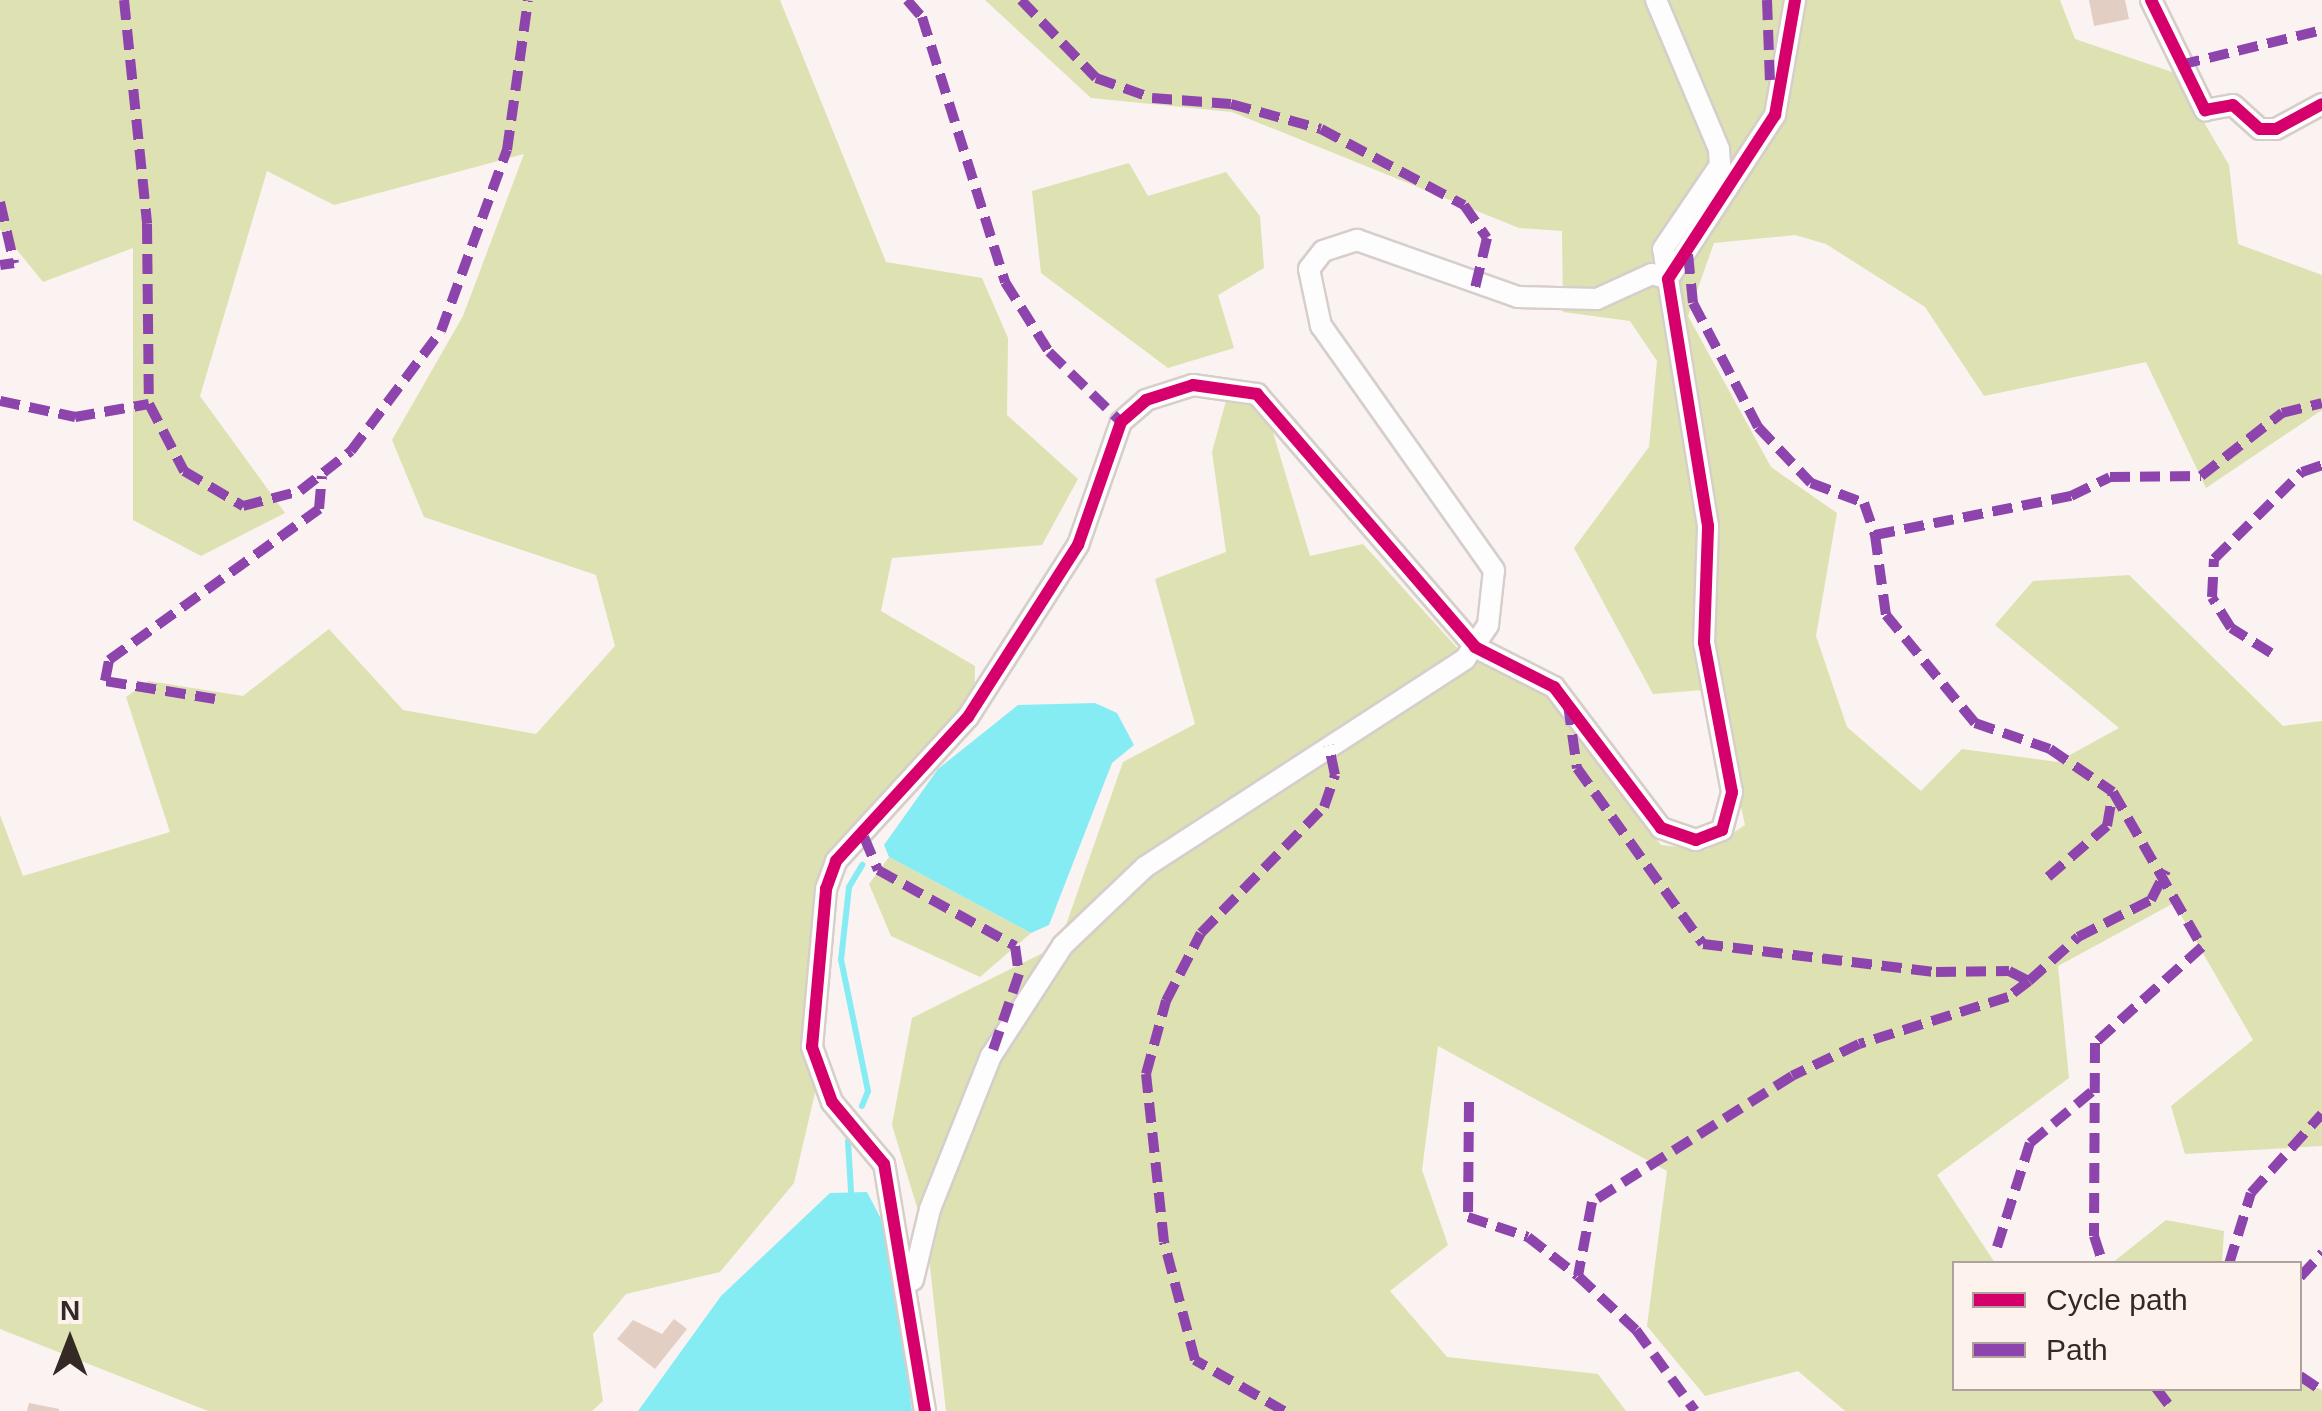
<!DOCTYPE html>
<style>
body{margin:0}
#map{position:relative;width:2322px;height:1411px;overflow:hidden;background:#faf3f1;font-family:Arial,sans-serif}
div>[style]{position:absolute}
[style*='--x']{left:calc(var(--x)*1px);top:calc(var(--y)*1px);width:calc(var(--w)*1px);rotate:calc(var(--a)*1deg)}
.green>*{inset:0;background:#dee1b1}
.water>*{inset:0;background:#86ecf4}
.stream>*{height:6px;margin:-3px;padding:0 3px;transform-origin:3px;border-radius:3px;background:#86ecf4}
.building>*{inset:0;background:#e3cec4}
.roads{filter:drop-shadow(2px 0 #d6ceca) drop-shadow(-2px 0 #d6ceca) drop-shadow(0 2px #d6ceca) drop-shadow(0 -2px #d6ceca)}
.minor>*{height:20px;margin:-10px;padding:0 10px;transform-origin:10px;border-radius:10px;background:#fefdfd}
.quiet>*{height:10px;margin-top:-5px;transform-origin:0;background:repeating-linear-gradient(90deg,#8e44ad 0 20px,transparent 0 30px)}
.cycleway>*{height:12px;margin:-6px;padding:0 6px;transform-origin:6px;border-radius:6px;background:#d6006c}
span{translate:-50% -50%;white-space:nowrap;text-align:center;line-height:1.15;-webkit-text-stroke:9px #fef2ed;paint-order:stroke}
.legend{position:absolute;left:1952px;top:1261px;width:350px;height:130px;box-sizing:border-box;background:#fef2ed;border:2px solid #ada29d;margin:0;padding:12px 18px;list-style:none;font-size:30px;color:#342924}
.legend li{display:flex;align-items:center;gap:20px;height:50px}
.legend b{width:50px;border:2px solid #ada29d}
.north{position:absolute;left:20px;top:1291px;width:100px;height:100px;-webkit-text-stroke:8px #fef2ed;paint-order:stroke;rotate:0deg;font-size:28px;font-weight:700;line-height:40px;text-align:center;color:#342924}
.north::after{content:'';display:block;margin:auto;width:35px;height:45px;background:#342924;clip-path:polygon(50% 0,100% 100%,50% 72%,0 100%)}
</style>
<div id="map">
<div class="green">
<div style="clip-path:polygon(0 0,780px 0,886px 262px,982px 278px,1008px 338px,1007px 415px,1078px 479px,1042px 545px,892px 558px,881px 611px,975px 666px,974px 720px,841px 851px,821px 1067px,794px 1183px,720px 1272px,626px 1294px,593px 1334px,603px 1401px,592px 1411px,208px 1411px,0 1329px,0 815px,23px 876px,170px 832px,126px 697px,148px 681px,243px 696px,329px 629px,403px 710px,536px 734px,615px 646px,596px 575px,424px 517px,392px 440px,463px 316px,524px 154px,334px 205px,267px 171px,200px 396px,285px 513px,201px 556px,133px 520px,133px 248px,43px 282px,0 229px)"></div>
<div style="clip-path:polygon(985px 0,2060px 0,2075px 39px,2175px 73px,2229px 165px,2238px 244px,2322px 275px,2322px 410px,2206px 488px,2146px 362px,1984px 396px,1925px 307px,1826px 244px,1795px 235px,1714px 243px,1688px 316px,1771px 467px,1837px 513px,1816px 636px,1847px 727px,1921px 791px,1962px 749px,2057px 762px,2119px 728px,1995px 625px,2033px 581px,2129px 575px,2283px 726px,2322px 721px,2322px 1146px,2185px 1154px,2171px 1106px,2253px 1040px,2174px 903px,2058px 966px,2069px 1078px,1937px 1175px,1995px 1263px,1954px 1264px,1954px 1388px,2300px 1388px,2300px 1380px,2322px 1390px,2322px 1411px,1845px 1411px,1798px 1371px,1705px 1396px,1647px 1326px,1667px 1171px,1438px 1046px,1422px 1170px,1448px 1245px,1390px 1291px,1447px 1357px,1598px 1374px,1626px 1411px,946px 1411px,927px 1240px,892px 1125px,912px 1018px,1059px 945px,1123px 762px,1195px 724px,1155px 579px,1226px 552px,1212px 452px,1227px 397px,1266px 409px,1310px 556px,1363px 544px,1460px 651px,1542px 691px,1661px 845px,1707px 850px,1745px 825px,1715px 689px,1653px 694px,1574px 548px,1649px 447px,1657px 361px,1630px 321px,1563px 312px,1562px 231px,1519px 228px,1232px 112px,1091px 98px)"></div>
<div style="clip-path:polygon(1129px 163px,1148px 196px,1226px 172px,1260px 216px,1264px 268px,1218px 295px,1234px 348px,1168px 368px,1041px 273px,1032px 191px)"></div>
<div style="clip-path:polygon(889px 857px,1031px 933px,980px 977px,891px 936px,869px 884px)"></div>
<div style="clip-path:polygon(2166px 1220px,2224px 1231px,2222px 1263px,2112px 1263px)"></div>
</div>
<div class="water">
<div style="clip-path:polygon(1095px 703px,1117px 713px,1134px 745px,1112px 763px,1049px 925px,1031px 933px,889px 857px,884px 845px,938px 769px,1018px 705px)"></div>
<div style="clip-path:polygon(867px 1192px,889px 1234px,912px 1411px,638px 1411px,721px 1296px,830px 1193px)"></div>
</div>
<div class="stream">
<div style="--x:862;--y:1106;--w:16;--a:-68"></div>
<div style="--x:868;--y:1091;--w:134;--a:-101.6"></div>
<div style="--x:841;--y:960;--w:73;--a:-83.7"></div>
<div style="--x:849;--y:887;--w:26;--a:-59"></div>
<div style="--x:848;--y:1141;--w:51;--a:86.6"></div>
</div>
<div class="building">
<div style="clip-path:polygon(2089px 0,2125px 0,2129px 19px,2094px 26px)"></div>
<div style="clip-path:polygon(674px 1319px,687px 1329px,655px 1369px,617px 1339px,633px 1320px,662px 1334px)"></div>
<div style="clip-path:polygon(29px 1403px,59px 1409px,59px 1411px,27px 1411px)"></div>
</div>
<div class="roads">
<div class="minor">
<div style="--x:2151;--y:0;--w:123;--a:63.9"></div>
<div style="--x:2205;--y:110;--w:28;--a:-10"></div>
<div style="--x:2233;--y:105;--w:36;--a:42"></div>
<div style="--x:2260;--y:129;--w:16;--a:0"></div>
<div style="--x:2276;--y:129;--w:52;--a:-28.5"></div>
<div style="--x:913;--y:1280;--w:73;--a:-76.5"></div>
<div style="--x:930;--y:1209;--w:165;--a:-68.3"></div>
<div style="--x:991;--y:1056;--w:132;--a:-57"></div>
<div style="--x:1063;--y:945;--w:113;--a:-43.6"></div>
<div style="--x:1145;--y:867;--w:382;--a:-33"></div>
<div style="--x:1465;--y:659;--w:41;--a:-55.9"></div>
<div style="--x:1488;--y:625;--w:55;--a:-83.8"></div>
<div style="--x:1494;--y:570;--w:299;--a:-125.3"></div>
<div style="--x:1321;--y:326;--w:58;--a:-101.9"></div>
<div style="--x:1309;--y:269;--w:23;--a:-52"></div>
<div style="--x:1323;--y:251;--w:36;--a:-18"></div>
<div style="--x:1357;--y:240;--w:171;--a:19.5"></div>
<div style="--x:1518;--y:297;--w:79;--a:1.5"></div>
<div style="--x:1597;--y:299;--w:60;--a:-24.4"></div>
<div style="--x:1652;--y:274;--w:17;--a:17"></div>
<div style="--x:1668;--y:279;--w:30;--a:-99"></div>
<div style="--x:1663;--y:249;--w:102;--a:-55.8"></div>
<div style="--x:1720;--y:165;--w:16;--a:-94"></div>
<div style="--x:1719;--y:149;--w:162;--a:-112.9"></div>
<div style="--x:925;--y:1411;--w:250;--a:-99.4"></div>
<div style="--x:884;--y:1164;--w:81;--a:-130"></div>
<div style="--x:832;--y:1102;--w:59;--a:-110"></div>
<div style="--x:812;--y:1047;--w:159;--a:-84.9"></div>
<div style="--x:826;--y:889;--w:30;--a:-70"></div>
<div style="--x:836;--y:861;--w:195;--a:-47.5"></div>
<div style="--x:968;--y:717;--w:204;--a:-57.4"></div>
<div style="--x:1078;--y:545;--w:130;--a:-70.7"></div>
<div style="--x:1121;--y:422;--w:33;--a:-41"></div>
<div style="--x:1146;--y:400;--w:49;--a:-17.7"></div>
<div style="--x:1193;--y:385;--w:65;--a:8"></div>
<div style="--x:1257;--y:394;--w:334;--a:49.2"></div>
<div style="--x:1475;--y:647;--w:89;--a:26.9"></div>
<div style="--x:1554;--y:687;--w:177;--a:52.8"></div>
<div style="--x:1661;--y:828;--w:37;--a:19"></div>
<div style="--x:1696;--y:840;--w:28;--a:-21"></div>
<div style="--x:1722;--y:830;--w:39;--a:-75"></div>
<div style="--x:1732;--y:792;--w:152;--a:-100.6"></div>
<div style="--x:1704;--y:643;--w:117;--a:-88"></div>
<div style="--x:1708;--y:526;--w:250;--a:-99.2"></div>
<div style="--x:1668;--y:279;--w:196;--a:-56.9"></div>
<div style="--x:1775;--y:115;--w:117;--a:-80.1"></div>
</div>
</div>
<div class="quiet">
<div style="--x:124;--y:0;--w:225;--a:84.1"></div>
<div style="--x:147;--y:224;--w:180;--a:89.4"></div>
<div style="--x:149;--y:404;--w:76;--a:62.4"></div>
<div style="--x:184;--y:471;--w:69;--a:30.7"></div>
<div style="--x:243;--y:506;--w:59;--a:-14.7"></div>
<div style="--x:300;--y:491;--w:65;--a:-38.1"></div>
<div style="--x:351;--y:451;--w:150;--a:-53.1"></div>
<div style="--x:441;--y:331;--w:193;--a:-70"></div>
<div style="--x:507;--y:150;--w:151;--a:-82"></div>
<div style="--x:907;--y:0;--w:23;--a:49"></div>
<div style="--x:922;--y:17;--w:278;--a:72.6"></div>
<div style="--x:1005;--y:282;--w:83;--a:57.8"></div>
<div style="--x:1049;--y:352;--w:100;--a:44.2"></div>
<div style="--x:1021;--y:0;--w:108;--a:46.1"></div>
<div style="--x:1096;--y:78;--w:59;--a:19.7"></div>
<div style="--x:1152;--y:98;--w:79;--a:4.3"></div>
<div style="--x:1231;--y:104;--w:93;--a:15.5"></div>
<div style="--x:1321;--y:129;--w:162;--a:28"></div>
<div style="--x:1464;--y:205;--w:40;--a:55.1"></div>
<div style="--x:1487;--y:238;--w:51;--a:103.5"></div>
<div style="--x:1767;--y:0;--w:80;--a:87.9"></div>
<div style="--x:2180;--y:65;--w:146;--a:-13.8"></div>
<div style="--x:0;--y:202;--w:63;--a:77.1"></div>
<div style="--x:14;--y:263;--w:14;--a:172"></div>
<div style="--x:1688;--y:254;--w:49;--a:84.2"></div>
<div style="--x:1693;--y:303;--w:140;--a:62.3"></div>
<div style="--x:1758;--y:427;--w:77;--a:46.6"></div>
<div style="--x:1811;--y:483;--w:57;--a:20.7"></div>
<div style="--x:1864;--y:503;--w:34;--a:71"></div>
<div style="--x:1875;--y:535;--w:200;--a:-11.3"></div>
<div style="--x:2071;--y:496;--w:43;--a:-26"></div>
<div style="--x:2110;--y:477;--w:91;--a:-0.6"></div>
<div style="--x:2201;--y:476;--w:103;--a:-37.9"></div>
<div style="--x:2282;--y:413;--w:41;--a:-14"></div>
<div style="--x:0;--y:401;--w:77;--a:12"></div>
<div style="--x:75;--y:417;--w:75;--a:-10"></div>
<div style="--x:1875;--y:535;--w:81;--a:82.2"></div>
<div style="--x:1886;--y:615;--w:140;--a:50.5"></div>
<div style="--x:1975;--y:723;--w:79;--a:19.1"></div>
<div style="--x:2050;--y:749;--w:76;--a:34.3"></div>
<div style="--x:2113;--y:792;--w:179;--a:60.1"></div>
<div style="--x:2202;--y:947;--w:144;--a:138.1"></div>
<div style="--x:2095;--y:1043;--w:193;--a:90.3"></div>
<div style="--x:2094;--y:1236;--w:29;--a:72"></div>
<div style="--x:2271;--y:653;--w:47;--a:-148"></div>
<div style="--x:2231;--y:628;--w:36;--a:-122"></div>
<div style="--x:2212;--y:597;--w:38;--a:-87"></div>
<div style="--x:2214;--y:559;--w:124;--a:-44.7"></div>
<div style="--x:2302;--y:472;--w:21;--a:-19"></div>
<div style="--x:215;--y:699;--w:111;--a:-170.7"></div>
<div style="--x:105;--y:681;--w:21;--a:-79"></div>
<div style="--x:109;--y:660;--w:259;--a:-35.7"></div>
<div style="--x:319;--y:509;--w:33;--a:-85"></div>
<div style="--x:1568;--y:705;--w:64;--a:81.9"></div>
<div style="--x:1577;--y:768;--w:216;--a:54.4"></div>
<div style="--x:1703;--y:944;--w:235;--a:6.9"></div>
<div style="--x:1936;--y:972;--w:73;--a:-0.8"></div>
<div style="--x:2009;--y:971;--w:22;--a:27"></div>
<div style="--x:2029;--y:981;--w:26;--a:143"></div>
<div style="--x:2008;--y:997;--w:156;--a:162.5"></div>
<div style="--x:1859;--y:1044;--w:74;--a:154.5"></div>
<div style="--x:1792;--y:1076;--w:236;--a:147.8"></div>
<div style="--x:1592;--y:1202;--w:75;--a:100.7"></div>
<div style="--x:1578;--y:1276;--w:79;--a:43"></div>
<div style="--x:1636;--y:1330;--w:100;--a:53.9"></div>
<div style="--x:864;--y:837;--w:36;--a:67"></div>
<div style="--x:878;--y:870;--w:157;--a:29"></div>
<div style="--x:1015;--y:946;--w:28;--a:82"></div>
<div style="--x:1019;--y:974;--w:87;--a:108.9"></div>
<div style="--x:2048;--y:877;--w:78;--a:-40.8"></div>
<div style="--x:2107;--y:826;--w:35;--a:-80"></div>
<div style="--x:2029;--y:981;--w:66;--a:-41.9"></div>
<div style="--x:2078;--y:937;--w:82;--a:-26.9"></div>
<div style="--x:2151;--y:900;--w:33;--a:-63"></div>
<div style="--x:1469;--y:1102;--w:115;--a:90.5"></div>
<div style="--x:1468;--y:1217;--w:63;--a:18.4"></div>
<div style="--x:1528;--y:1237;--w:63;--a:38"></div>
<div style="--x:1997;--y:1247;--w:109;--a:-72.4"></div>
<div style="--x:2030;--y:1143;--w:85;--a:-39.7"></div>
<div style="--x:2229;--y:1264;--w:74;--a:-72.8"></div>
<div style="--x:2251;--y:1193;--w:106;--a:-48.1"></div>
<div style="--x:2300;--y:1277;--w:33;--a:-47"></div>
<div style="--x:2300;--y:1376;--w:27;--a:34"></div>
<div style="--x:2156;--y:1388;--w:20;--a:53"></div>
<div style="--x:1284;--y:1411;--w:103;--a:-150.2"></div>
<div style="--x:1195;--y:1360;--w:122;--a:-104.7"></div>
<div style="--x:1164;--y:1242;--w:169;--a:-96.1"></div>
<div style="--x:1146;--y:1074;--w:76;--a:-74.7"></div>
<div style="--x:1166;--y:1001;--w:76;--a:-62.8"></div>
<div style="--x:1201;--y:933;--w:176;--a:-45.7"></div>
<div style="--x:1324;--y:807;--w:34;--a:-71"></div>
<div style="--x:1335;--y:775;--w:30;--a:-102"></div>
</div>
<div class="cycleway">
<div style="--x:2151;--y:0;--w:123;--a:63.9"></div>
<div style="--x:2205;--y:110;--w:28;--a:-10"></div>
<div style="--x:2233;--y:105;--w:36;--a:42"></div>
<div style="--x:2260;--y:129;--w:16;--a:0"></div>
<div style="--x:2276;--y:129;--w:52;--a:-28.5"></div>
<div style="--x:925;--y:1411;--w:250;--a:-99.4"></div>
<div style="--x:884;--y:1164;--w:81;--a:-130"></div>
<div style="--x:832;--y:1102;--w:59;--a:-110"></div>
<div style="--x:812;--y:1047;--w:159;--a:-84.9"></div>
<div style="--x:826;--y:889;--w:30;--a:-70"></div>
<div style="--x:836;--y:861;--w:195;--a:-47.5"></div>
<div style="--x:968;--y:717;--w:204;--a:-57.4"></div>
<div style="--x:1078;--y:545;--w:130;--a:-70.7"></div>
<div style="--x:1121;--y:422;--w:33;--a:-41"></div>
<div style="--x:1146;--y:400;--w:49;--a:-17.7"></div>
<div style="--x:1193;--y:385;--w:65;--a:8"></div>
<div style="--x:1257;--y:394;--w:334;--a:49.2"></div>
<div style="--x:1475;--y:647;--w:89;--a:26.9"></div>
<div style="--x:1554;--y:687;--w:177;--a:52.8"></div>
<div style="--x:1661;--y:828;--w:37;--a:19"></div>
<div style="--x:1696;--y:840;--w:28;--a:-21"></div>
<div style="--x:1722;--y:830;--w:39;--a:-75"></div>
<div style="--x:1732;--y:792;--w:152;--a:-100.6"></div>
<div style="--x:1704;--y:643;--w:117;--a:-88"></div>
<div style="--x:1708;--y:526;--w:250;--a:-99.2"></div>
<div style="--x:1668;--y:279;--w:196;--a:-56.9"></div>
<div style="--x:1775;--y:115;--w:117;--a:-80.1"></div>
</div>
<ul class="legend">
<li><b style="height:12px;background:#d6006c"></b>Cycle path</li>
<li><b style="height:12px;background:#8e44ad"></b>Path</li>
</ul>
<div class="north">N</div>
</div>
